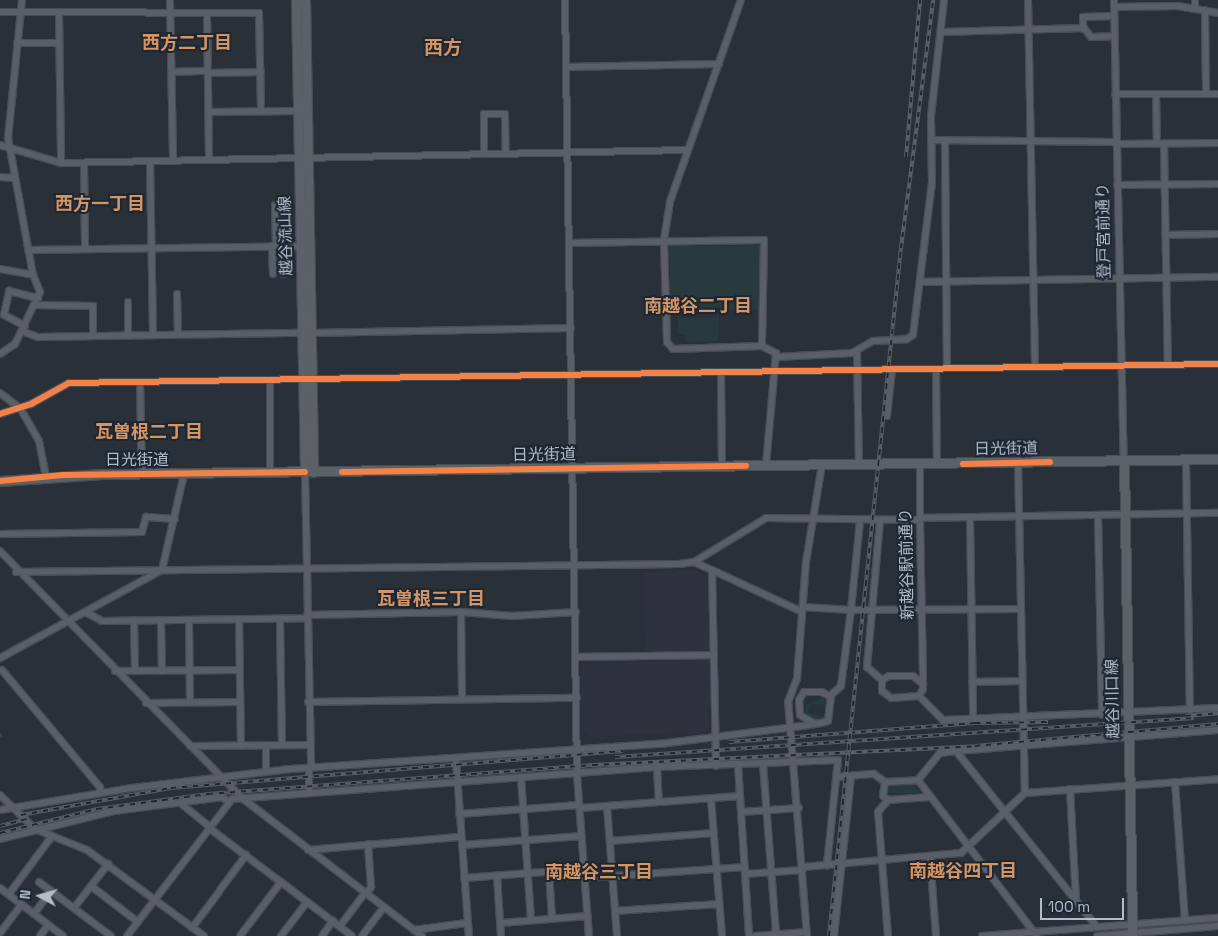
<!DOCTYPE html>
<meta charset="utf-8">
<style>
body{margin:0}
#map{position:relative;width:1218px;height:936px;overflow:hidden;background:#2a3038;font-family:"Space Grotesk","Noto Sans JP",sans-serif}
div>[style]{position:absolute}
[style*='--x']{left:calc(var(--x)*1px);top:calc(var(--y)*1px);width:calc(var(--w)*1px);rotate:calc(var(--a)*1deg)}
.medical>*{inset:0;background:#31303e}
.green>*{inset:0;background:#273a3e}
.stream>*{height:2px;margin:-1px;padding:0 1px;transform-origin:1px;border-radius:1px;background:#384963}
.roads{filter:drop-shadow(1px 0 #484c53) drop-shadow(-1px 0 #484c53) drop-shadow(0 1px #484c53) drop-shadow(0 -1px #484c53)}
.minor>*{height:6px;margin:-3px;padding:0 3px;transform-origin:3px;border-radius:3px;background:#5a5e66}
.major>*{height:9px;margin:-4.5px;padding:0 4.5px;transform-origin:4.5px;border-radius:4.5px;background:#5c6168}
.rail>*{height:4px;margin-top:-2px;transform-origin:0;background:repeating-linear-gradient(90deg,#1d2633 0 5.5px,#595d64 0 11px);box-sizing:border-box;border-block:1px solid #595d64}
.cycleway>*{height:6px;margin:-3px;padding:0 3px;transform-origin:3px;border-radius:3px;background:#f48246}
span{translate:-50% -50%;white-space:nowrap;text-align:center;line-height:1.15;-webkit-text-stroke:4px #1d2633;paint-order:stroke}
.street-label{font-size:16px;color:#b4bcc9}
.neighbourhood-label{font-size:18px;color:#d59563;font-weight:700}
.quarter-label{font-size:19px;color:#d59563;font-weight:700}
.north{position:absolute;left:15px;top:871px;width:50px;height:50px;-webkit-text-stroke:4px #1d2633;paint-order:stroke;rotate:276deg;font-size:14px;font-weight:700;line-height:20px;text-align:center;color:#b4bcc9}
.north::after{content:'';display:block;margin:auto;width:18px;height:22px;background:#b4bcc9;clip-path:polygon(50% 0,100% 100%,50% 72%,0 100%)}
.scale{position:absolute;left:1040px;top:898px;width:84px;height:22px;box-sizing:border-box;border:2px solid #b4bcc9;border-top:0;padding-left:6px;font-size:15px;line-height:18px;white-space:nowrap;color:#b4bcc9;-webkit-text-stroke:4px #1d2633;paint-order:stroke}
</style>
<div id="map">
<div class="medical">
<div style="clip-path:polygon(694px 569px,707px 577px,709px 650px,645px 651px,644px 572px)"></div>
<div style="clip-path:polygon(710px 660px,709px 731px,589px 737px,583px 732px,582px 664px)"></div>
</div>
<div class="green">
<div style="clip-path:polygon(669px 246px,760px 246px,761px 309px,671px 309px)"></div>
<div style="clip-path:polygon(719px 317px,718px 341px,685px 342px,686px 334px,678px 334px,678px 318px)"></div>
<div style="clip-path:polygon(826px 697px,827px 710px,825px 705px,812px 704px,809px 709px,809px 713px,825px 717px,814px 721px,804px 714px,808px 703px)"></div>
<div style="clip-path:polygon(914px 783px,919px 793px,887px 793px,891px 784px)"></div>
</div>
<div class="stream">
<div style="--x:0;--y:734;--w:2;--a:63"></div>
</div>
<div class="roads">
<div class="minor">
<div style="--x:170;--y:0;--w:160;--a:88.9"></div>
<div style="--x:565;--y:0;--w:774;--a:89.11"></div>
<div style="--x:577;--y:774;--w:162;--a:85.8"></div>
<div style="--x:741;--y:0;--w:214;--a:109.4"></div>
<div style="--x:670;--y:202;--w:39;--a:99"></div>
<div style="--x:664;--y:241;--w:101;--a:88.3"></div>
<div style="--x:667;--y:342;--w:9;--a:49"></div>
<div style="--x:673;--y:349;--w:89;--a:-1.9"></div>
<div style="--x:762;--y:346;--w:16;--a:27"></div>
<div style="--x:776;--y:353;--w:111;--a:95.1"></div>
<div style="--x:1028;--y:0;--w:367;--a:88.9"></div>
<div style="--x:1114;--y:0;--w:461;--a:88.8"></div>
<div style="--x:1195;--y:0;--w:9;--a:90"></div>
<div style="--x:1114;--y:7;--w:64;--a:-0.9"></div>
<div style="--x:1178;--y:6;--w:41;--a:9.9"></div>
<div style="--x:1205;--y:10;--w:84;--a:89.3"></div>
<div style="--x:0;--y:12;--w:259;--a:0.2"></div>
<div style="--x:259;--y:13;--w:98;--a:88.8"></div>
<div style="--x:59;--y:13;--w:150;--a:89.2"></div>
<div style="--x:207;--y:14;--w:146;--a:89.2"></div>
<div style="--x:1083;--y:29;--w:12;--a:-90"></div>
<div style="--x:1083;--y:17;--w:31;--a:-2"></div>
<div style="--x:941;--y:32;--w:143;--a:-1.6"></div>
<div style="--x:1084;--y:28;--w:11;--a:52"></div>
<div style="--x:1091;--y:37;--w:23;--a:-2"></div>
<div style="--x:17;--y:43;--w:42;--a:0"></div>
<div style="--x:566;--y:67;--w:153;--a:-1.1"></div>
<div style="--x:172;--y:72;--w:36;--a:-2"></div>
<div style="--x:208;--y:73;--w:53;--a:-1.1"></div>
<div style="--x:1115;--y:94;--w:103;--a:0"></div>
<div style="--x:1156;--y:94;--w:50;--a:88.9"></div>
<div style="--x:209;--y:112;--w:89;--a:-0.6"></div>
<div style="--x:931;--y:140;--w:185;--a:0.6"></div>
<div style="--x:945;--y:140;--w:228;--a:89.5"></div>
<div style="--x:1116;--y:144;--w:102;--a:-0.6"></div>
<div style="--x:1164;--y:144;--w:220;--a:89"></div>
<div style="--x:0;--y:145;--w:64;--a:16.4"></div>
<div style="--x:61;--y:163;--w:627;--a:-1.19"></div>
<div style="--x:484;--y:154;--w:40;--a:-90"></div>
<div style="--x:484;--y:114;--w:21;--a:0"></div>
<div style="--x:505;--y:114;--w:39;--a:89"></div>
<div style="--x:150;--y:161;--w:174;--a:89"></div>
<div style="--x:84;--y:163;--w:86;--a:89.3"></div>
<div style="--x:0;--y:177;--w:15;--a:4"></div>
<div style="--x:1117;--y:185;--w:101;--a:-0.6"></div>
<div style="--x:275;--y:205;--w:41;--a:88.6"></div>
<div style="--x:1165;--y:235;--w:53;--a:-1.1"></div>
<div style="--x:569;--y:243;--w:195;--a:-0.9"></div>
<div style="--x:764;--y:240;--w:106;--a:91.1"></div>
<div style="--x:272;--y:246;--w:28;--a:88"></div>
<div style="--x:28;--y:250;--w:273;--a:-0.8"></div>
<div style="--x:0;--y:269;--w:34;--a:10"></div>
<div style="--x:283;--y:274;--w:28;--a:-88"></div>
<div style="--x:920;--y:282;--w:298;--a:-1"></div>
<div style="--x:177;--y:294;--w:40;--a:88.6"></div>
<div style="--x:35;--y:305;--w:58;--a:1"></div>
<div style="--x:93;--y:306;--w:30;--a:90"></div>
<div style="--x:25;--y:326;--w:24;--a:-152"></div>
<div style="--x:4;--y:315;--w:25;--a:-78"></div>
<div style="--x:9;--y:291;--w:30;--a:14"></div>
<div style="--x:22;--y:331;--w:17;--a:21"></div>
<div style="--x:38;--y:337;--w:265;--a:-0.9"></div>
<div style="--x:310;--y:333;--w:261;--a:-1.1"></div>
<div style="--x:128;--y:336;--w:34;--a:-90"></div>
<div style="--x:857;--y:352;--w:112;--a:89"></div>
<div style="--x:0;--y:354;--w:18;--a:-34"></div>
<div style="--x:15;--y:344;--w:58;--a:-64.3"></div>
<div style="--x:40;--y:292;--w:18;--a:-112"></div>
<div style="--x:33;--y:275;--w:139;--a:-100.3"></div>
<div style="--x:8;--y:138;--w:139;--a:-84.2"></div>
<div style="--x:777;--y:357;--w:75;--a:-3.1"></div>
<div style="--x:852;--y:353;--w:24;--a:-30"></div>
<div style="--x:873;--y:341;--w:34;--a:-3"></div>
<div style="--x:907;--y:339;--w:7;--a:-34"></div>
<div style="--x:913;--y:335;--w:154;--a:-82.9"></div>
<div style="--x:932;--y:182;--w:66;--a:-90.9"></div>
<div style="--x:931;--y:116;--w:117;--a:-83.6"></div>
<div style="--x:936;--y:369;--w:96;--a:89.4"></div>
<div style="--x:721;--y:373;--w:94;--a:89.4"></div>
<div style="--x:270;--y:380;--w:93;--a:90"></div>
<div style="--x:140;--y:382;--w:92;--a:88.8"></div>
<div style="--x:0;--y:393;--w:25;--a:37"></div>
<div style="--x:20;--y:408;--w:38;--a:60"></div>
<div style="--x:39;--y:441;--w:36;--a:79"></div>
<div style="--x:0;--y:414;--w:33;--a:-18"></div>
<div style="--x:31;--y:404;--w:43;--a:-28.9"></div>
<div style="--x:69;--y:383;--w:1149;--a:-0.95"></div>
<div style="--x:887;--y:416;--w:46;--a:-83.8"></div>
<div style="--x:1186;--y:460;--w:250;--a:89.1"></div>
<div style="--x:1018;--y:463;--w:330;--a:88.8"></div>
<div style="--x:920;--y:465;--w:55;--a:90"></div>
<div style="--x:920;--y:520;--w:150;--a:88.9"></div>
<div style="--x:923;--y:670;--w:19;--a:90"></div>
<div style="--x:923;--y:689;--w:8;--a:120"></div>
<div style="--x:919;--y:696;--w:28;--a:176"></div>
<div style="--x:891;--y:698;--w:11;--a:-142"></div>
<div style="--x:882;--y:691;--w:11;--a:-90"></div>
<div style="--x:882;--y:680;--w:8;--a:-30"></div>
<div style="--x:889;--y:676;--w:24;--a:0"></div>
<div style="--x:913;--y:676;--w:13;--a:39"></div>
<div style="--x:305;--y:472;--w:295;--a:88.8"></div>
<div style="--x:1098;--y:516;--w:199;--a:88.8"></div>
<div style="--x:970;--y:517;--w:201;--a:89.1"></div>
<div style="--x:920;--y:518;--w:298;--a:-1"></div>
<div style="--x:860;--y:521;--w:89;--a:95.8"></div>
<div style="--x:851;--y:610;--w:170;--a:-0.3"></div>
<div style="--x:880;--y:521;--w:147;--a:95.1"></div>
<div style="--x:867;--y:667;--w:20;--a:41"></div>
<div style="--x:0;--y:534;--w:142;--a:-0.8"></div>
<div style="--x:142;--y:532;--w:16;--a:-75"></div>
<div style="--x:146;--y:517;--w:29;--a:4"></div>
<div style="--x:0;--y:551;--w:346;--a:45.6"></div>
<div style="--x:242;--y:798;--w:227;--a:37.5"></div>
<div style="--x:694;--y:562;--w:20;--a:24"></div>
<div style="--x:712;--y:570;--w:196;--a:88.8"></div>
<div style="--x:712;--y:570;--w:99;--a:25"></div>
<div style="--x:16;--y:572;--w:663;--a:-0.69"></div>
<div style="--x:679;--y:564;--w:15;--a:-8"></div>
<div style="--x:694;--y:562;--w:84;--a:-31.4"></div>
<div style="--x:766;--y:518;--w:154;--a:0.7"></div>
<div style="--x:803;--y:607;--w:48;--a:3.6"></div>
<div style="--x:851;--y:610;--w:77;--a:97.5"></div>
<div style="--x:841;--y:686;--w:15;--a:138"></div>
<div style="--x:461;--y:612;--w:88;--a:89.3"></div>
<div style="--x:87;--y:613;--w:17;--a:28"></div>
<div style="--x:102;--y:621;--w:205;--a:-0.8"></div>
<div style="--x:307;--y:615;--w:154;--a:-1.1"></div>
<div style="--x:461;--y:612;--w:51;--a:4.5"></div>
<div style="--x:512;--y:616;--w:64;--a:-3.6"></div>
<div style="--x:239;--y:619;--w:127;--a:89.1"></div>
<div style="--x:280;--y:619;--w:126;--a:89.1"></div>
<div style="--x:134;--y:620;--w:51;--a:88.9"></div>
<div style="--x:161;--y:620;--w:51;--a:88.9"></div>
<div style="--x:189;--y:620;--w:82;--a:89.3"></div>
<div style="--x:576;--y:657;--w:138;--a:-0.8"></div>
<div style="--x:0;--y:658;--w:184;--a:-28.5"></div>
<div style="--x:162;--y:570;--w:98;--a:-77.1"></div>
<div style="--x:2;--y:670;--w:153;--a:50.1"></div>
<div style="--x:100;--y:787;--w:6;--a:90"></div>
<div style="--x:115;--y:671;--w:125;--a:-0.5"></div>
<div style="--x:972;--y:682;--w:51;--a:-1.1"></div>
<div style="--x:919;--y:696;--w:34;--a:45"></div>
<div style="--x:943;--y:720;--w:275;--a:-2.5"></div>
<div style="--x:308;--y:702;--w:269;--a:-0.9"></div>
<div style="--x:146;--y:703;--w:94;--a:-0.6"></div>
<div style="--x:266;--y:745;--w:26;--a:90"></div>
<div style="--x:190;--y:746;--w:119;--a:-0.5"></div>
<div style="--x:956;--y:751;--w:263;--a:-4.6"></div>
<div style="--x:456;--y:760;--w:176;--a:85.8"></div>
<div style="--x:763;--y:764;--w:170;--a:85.6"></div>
<div style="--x:738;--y:765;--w:171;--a:86.3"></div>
<div style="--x:309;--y:767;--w:26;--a:90"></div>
<div style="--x:657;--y:767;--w:35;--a:87"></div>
<div style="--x:521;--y:777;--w:143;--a:86"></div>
<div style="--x:837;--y:777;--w:37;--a:-5"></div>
<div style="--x:874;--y:774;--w:14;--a:36"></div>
<div style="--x:918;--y:780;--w:35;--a:-51"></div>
<div style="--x:940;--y:753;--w:16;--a:-7"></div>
<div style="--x:956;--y:751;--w:226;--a:51.3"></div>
<div style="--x:1175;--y:782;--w:139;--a:85.9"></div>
<div style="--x:1070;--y:789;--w:110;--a:86.9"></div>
<div style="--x:0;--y:795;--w:49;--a:44.2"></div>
<div style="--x:35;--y:829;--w:56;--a:22"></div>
<div style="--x:87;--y:850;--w:145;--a:36.3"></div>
<div style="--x:711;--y:799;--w:137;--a:85.4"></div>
<div style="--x:888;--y:800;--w:6;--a:-141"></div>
<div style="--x:883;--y:796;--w:14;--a:-82"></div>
<div style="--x:885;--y:782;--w:33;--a:-3"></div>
<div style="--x:918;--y:780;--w:196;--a:52.7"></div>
<div style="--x:179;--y:802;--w:40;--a:39"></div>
<div style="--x:607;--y:806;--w:130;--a:85.6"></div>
<div style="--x:580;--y:808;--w:160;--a:-4.3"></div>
<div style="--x:0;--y:810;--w:134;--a:-9.5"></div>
<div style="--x:132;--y:788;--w:159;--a:-6.9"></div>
<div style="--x:290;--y:769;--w:371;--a:-3.9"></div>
<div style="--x:660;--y:744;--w:143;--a:-7.2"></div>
<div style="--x:802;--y:726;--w:13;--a:-9"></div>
<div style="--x:815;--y:724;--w:6;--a:-9"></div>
<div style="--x:821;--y:723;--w:7;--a:-16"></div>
<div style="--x:828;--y:721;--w:24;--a:-83"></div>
<div style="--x:831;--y:697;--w:10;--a:-151"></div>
<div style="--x:822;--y:692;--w:18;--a:180"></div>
<div style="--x:804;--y:692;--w:9;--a:122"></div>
<div style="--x:799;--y:700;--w:15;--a:86"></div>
<div style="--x:800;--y:715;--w:17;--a:31"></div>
<div style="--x:741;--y:812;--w:58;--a:-3.9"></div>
<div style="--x:459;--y:814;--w:120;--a:-4.3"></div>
<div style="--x:209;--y:828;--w:90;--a:36.9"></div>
<div style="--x:0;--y:839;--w:117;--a:-13.8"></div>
<div style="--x:114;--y:811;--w:109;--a:-7.4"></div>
<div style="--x:222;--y:797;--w:9;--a:36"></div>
<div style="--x:610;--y:841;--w:104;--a:-4.4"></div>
<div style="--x:462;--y:845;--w:120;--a:-4.3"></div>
<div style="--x:308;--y:850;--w:154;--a:-4.9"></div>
<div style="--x:930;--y:856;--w:80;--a:85.7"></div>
<div style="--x:803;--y:867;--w:159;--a:-5.1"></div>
<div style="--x:961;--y:853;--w:88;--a:-43.2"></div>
<div style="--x:1025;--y:793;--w:194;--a:-4.1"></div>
<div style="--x:549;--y:872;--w:47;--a:86.3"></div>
<div style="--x:745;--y:874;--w:58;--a:-3.9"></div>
<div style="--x:497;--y:876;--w:60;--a:86.2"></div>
<div style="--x:464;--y:878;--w:120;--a:-4.3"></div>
<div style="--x:585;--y:878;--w:160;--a:-3.9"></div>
<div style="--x:39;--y:882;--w:90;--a:36.9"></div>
<div style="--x:91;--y:886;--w:59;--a:37.5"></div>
<div style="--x:0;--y:888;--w:79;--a:37.3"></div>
<div style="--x:220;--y:890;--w:44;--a:-53.4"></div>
<div style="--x:9;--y:894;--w:72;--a:-53.4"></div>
<div style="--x:366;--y:894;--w:9;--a:-54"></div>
<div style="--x:371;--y:887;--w:43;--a:-94"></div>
<div style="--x:74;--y:908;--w:56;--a:-52.3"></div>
<div style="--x:615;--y:911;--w:104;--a:-3.9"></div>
<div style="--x:34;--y:914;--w:29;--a:-54"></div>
<div style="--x:500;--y:923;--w:88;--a:-4.5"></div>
<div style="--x:340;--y:926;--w:41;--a:-52.9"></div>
<div style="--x:192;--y:928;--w:45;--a:-53.1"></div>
<div style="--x:414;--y:930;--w:53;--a:-7.5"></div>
<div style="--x:0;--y:933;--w:36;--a:-53"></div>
<div style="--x:40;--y:936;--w:14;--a:-54"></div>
<div style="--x:127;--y:936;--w:173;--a:-52.5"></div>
<div style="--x:232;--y:799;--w:426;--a:-4.3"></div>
<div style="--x:657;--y:767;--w:181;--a:-2.2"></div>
<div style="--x:838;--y:760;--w:106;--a:96"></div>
<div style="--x:240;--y:936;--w:68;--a:-52.8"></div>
<div style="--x:281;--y:882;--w:89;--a:37.3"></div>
<div style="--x:281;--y:936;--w:43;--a:-52.6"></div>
<div style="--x:322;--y:936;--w:19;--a:-54"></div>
<div style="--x:362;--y:936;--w:36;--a:-53"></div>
<div style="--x:755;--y:936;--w:52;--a:-4.4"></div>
<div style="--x:807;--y:936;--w:235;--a:-94.6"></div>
<div style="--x:788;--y:702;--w:25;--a:-69"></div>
<div style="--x:797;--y:679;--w:117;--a:-85.6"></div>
<div style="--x:806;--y:562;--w:99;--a:-80.7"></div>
<div style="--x:834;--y:936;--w:160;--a:-83.9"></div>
<div style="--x:888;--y:936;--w:124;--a:-94.6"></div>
<div style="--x:878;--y:812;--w:16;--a:-50"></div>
<div style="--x:888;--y:800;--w:39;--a:-4"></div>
<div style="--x:982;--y:936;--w:237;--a:-4.4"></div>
<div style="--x:1097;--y:936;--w:121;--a:-4.7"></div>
</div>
<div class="major">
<div style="--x:296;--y:0;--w:472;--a:88.9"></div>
<div style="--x:305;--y:0;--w:472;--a:89"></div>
<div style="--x:1124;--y:461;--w:475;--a:89"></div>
<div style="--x:0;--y:481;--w:102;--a:-3.9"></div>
<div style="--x:102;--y:474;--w:1116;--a:-0.77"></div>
</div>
</div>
<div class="rail">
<div style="--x:906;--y:157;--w:158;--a:-84.9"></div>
<div style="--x:1186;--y:716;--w:32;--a:-5"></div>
<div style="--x:729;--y:742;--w:247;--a:-4.4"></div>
<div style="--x:975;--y:723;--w:73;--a:-0.8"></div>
<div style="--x:615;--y:757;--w:580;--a:-3.85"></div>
<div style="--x:21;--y:815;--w:152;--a:-10.2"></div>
<div style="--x:171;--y:788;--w:453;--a:-4.7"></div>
<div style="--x:0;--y:826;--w:30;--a:-15"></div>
<div style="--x:0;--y:833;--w:100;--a:-13.9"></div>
<div style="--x:97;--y:809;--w:112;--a:-7.7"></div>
<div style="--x:208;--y:794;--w:386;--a:-4.3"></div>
<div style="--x:593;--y:765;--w:382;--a:-2.8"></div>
<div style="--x:975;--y:746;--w:244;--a:-5.2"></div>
<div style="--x:829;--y:936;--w:692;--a:-84.03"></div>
<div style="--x:901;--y:248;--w:250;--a:-82.6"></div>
</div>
<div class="cycleway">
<div style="--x:0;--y:414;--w:33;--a:-18"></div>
<div style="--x:31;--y:404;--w:43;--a:-28.9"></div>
<div style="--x:69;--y:383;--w:1149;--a:-0.95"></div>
<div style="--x:963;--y:464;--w:87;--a:-1.3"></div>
<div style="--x:342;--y:472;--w:404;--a:-0.9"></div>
<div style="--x:0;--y:481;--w:63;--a:-5.4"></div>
<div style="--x:63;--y:475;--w:242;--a:-0.7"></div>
</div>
<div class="street-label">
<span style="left:1104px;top:231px;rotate:-91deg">登戸宮前通り</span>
<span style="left:286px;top:236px;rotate:-91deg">越谷流山線</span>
<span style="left:1006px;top:449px;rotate:-1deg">日光街道</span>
<span style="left:544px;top:455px;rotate:-1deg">日光街道</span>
<span style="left:137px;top:460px">日光街道</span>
<span style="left:907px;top:564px;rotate:-91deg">新越谷駅前通り</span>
<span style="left:1113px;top:699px;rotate:-91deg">越谷川口線</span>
</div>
<div class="neighbourhood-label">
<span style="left:187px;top:43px">西方二丁目</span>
<span style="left:100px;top:204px">西方一丁目</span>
<span style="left:698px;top:306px">南越谷二丁目</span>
<span style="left:149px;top:432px">瓦曽根二丁目</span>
<span style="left:431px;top:599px">瓦曽根三丁目</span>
<span style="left:963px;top:871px">南越谷四丁目</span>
<span style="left:599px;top:872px">南越谷三丁目</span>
</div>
<div class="quarter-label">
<span style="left:443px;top:48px">西方</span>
</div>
<div class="north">N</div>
<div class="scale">100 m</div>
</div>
